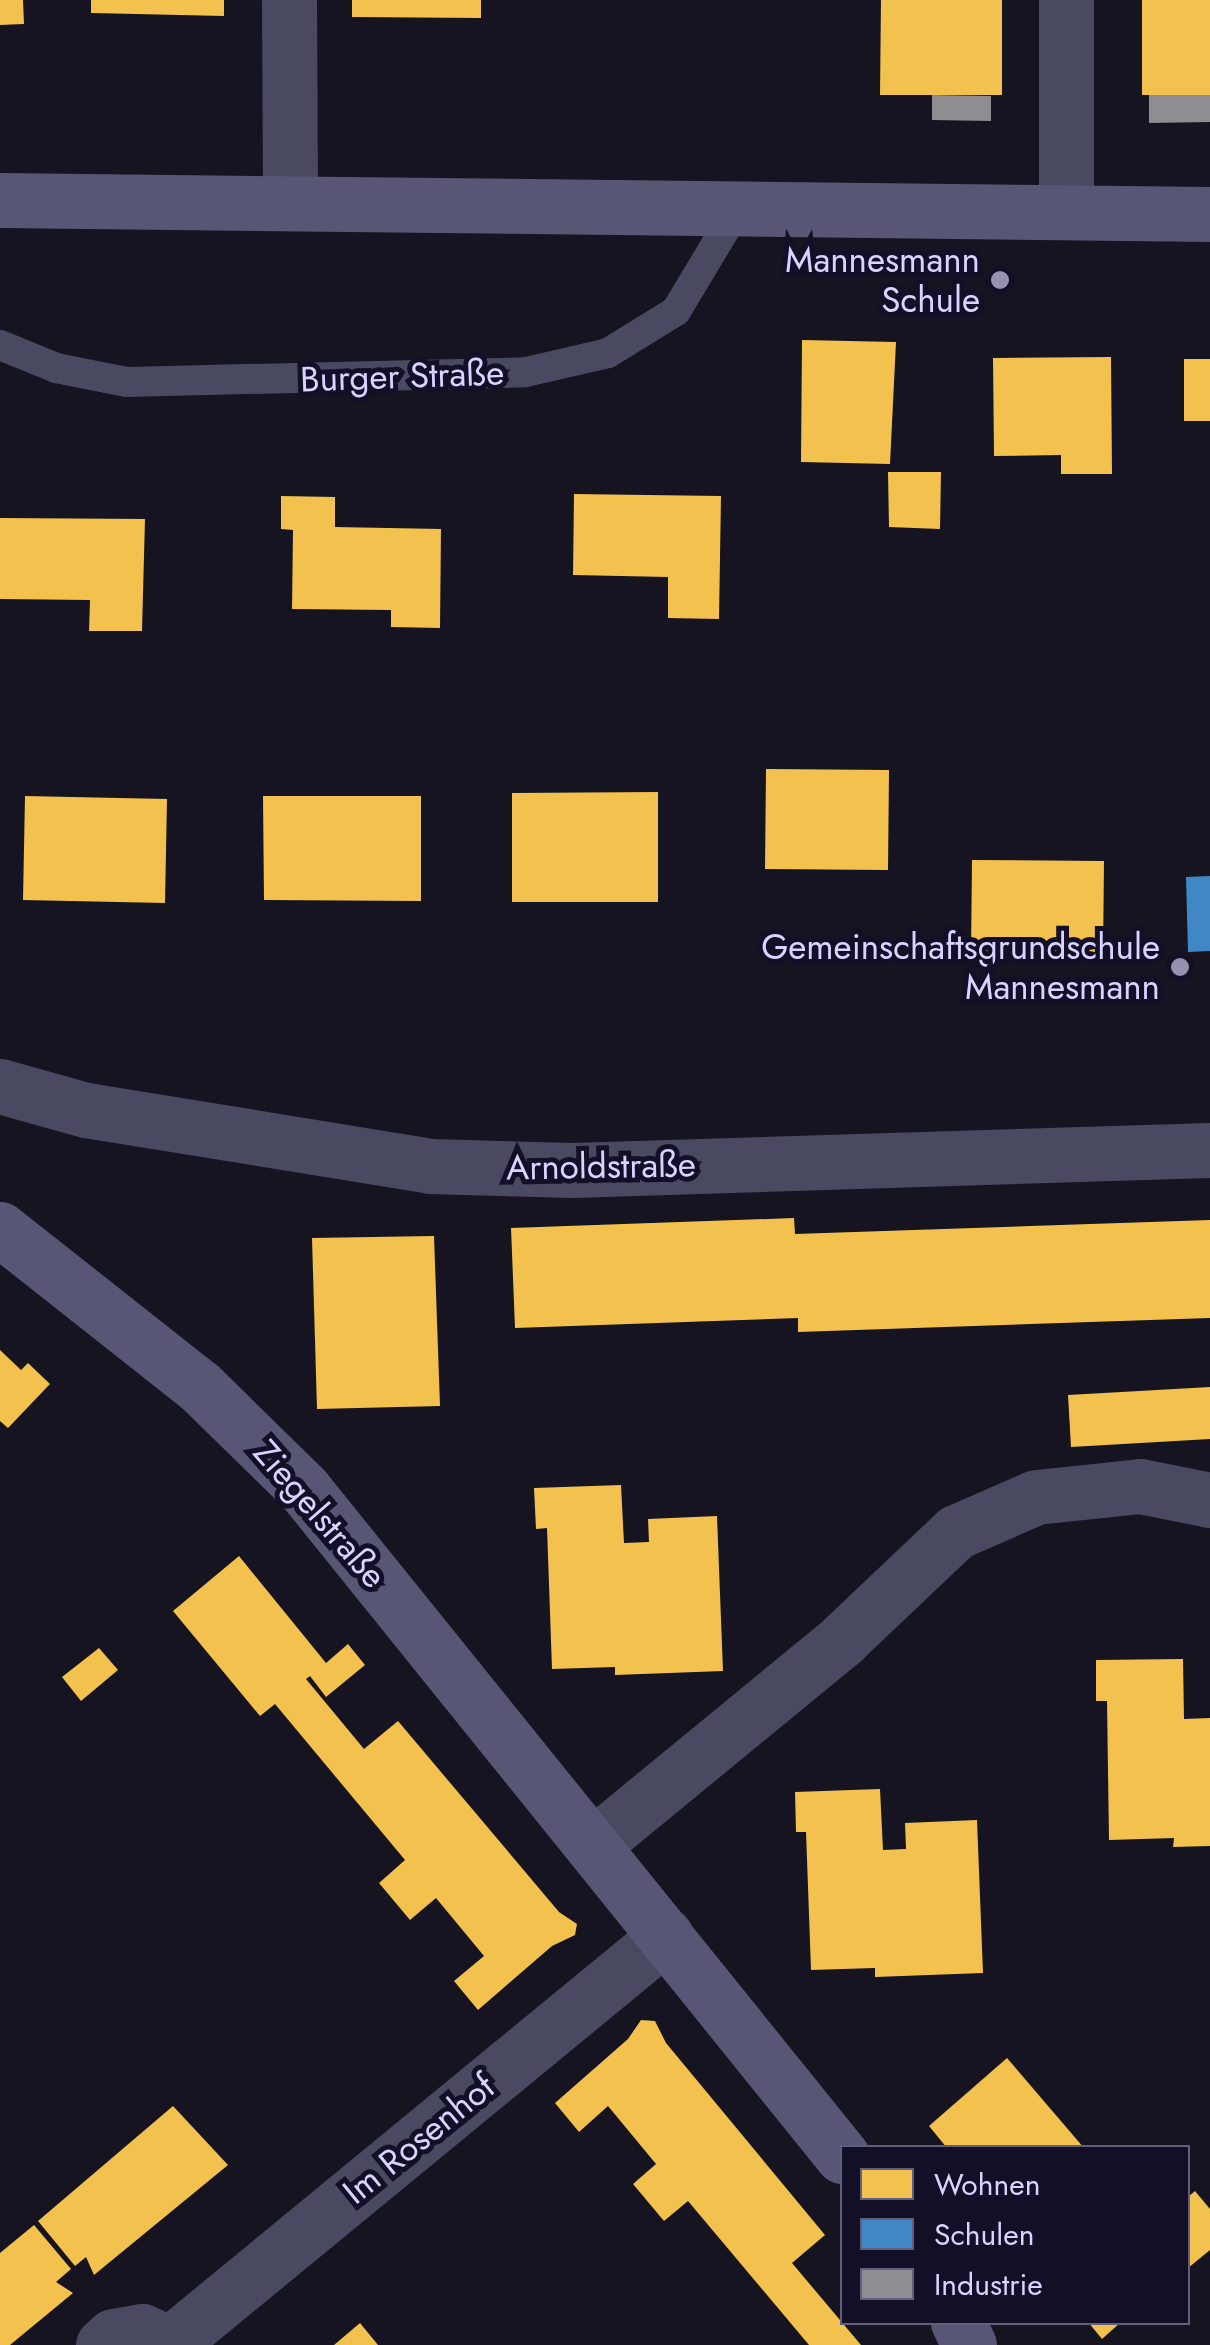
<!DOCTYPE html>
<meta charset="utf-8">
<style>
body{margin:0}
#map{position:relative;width:1210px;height:2345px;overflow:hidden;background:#161421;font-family:Jost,sans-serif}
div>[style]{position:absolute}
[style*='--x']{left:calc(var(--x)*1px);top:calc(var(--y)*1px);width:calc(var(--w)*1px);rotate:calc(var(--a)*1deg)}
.homes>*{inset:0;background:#f2c14e}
.schools>*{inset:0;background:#3f88c5}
.industry>*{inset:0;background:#8d8d92}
.lane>*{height:30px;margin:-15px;padding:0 15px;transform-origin:15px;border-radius:15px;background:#4a4962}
.street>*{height:55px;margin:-27.5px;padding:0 27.5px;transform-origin:27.5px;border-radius:27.5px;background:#4a4962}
.secondary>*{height:55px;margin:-27.5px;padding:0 27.5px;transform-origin:27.5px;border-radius:27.5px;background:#575674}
.dots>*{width:28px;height:28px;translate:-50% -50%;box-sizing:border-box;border:5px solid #130f26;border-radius:50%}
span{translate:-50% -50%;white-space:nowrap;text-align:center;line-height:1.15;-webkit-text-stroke:10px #130f26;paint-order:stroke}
.poi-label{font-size:35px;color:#d9d4ff}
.right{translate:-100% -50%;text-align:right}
.street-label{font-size:35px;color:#d9d4ff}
.legend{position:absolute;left:840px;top:2145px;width:350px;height:180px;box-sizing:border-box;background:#130f26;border:2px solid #625e7d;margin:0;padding:12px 18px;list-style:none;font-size:30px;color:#d9d4ff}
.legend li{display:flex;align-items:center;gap:20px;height:50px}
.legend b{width:50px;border:2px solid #625e7d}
</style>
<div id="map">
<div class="homes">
<div style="clip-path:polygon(0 0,23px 0,24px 24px,0 25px)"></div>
<div style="clip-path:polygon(91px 0,224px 0,224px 16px,91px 13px)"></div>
<div style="clip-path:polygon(352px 0,481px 0,481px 18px,352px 17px)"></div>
<div style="clip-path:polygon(881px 0,1002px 0,1002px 95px,880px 95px)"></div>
<div style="clip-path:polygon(1142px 0,1210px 0,1210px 95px,1142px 95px)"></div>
<div style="clip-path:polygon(802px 340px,896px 342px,890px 464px,801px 462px)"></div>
<div style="clip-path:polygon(1111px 357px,1112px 474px,1061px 474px,1061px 455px,994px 456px,993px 358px)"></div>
<div style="clip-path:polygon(1184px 359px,1210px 359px,1210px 421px,1184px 421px)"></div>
<div style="clip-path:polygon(888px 472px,941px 472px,940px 529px,889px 527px)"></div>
<div style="clip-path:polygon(574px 494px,721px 496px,719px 619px,668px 618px,668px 577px,573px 575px)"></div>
<div style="clip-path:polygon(281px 496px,335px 497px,335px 527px,441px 529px,440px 628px,391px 627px,391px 610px,292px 609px,293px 530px,281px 529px)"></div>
<div style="clip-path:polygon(0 518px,145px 519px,142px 631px,89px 631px,90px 600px,0 599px)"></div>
<div style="clip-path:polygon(766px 769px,889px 770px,888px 870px,765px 869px)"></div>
<div style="clip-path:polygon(658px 792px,658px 902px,512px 902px,512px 793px)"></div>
<div style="clip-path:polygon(25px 796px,167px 799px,165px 903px,23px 900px)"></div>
<div style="clip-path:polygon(263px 796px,421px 796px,421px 901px,264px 900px)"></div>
<div style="clip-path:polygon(972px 860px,1104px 861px,1103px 956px,971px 954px)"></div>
<div style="clip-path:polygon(794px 1218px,795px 1234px,1210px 1220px,1210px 1318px,798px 1332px,798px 1318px,515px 1328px,511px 1228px)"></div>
<div style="clip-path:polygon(434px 1236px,440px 1406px,317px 1409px,312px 1238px)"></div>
<div style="clip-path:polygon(0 1350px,21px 1370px,28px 1363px,50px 1384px,8px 1428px,0 1421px)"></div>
<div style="clip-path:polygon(1210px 1387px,1210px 1439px,1071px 1447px,1068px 1395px)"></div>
<div style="clip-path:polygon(621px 1485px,624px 1543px,649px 1542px,648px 1519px,717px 1516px,723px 1671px,615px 1675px,615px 1667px,552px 1669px,547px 1528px,536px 1529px,534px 1488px)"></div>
<div style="clip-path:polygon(239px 1556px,326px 1663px,348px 1644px,365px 1665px,326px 1697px,310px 1676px,306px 1679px,364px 1749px,398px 1721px,559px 1912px,577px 1924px,575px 1935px,552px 1946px,478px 2010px,454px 1981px,484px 1956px,436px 1898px,410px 1920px,379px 1883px,405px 1860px,275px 1704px,260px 1716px,173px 1611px)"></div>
<div style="clip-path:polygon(99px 1648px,118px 1670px,81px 1701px,62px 1677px)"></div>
<div style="clip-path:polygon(1183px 1659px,1184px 1719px,1210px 1718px,1210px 1846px,1173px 1847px,1174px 1838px,1109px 1840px,1107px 1701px,1096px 1701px,1096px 1660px)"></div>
<div style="clip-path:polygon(880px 1789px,883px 1850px,906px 1849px,905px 1823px,977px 1820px,983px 1973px,875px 1977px,875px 1968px,811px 1970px,806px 1832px,796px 1832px,795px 1792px)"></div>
<div style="clip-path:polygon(641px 2020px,655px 2021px,666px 2043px,825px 2235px,792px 2263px,861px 2345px,809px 2345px,688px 2201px,664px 2221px,633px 2184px,656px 2164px,608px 2106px,579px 2132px,555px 2103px,628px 2039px)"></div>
<div style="clip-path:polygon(1007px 2058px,1084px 2148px,947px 2148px,929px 2126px)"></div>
<div style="clip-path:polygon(173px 2106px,228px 2165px,94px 2275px,86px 2257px,75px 2266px,38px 2221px)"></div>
<div style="clip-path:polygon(1195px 2191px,1210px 2209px,1210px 2250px,1188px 2268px,1188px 2197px)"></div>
<div style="clip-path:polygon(34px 2225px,71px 2269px,56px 2282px,73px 2293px,10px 2345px,0 2345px,0 2253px)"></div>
<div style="clip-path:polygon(1088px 2322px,1121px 2322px,1102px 2339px)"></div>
<div style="clip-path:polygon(360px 2323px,378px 2345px,334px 2345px)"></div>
</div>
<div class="schools">
<div style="clip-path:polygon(1210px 876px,1210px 951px,1188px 952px,1186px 877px)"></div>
</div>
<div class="industry">
<div style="clip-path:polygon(932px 95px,991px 96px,991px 121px,932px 120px)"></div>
<div style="clip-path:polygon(1149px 95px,1210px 95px,1210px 122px,1149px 123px)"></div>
</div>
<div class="lane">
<div style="--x:0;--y:345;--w:61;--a:22.3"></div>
<div style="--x:56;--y:368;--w:72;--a:11.2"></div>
<div style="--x:127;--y:382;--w:399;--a:-1.4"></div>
<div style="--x:526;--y:372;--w:84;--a:-13"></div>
<div style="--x:608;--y:353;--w:80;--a:-31.7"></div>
<div style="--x:676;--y:311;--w:120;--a:-59"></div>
</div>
<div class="street">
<div style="--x:289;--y:0;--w:202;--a:89.7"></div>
<div style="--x:1066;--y:212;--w:212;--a:-90"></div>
<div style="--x:0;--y:1086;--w:89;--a:15.6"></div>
<div style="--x:86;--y:1110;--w:349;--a:9.2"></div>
<div style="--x:430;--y:1166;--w:142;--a:1.6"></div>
<div style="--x:572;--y:1170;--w:638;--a:-1.8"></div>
<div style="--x:594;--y:1844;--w:321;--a:-39.4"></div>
<div style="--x:842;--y:1640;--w:157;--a:-43.5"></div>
<div style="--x:956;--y:1532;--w:87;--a:-23.6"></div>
<div style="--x:1036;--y:1497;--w:105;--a:-6"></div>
<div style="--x:1140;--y:1486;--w:71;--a:11.3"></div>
<div style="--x:171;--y:2343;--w:641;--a:-39.43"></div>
<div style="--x:103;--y:2345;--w:13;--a:-42"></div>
<div style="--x:113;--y:2336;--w:29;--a:-10"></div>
<div style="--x:142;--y:2331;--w:33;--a:25"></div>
</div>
<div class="secondary">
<div style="--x:0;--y:200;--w:1210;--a:0.66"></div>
<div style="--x:0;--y:1229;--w:253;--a:38.3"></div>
<div style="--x:199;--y:1386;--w:147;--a:44.4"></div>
<div style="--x:304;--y:1489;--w:857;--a:51.11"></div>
<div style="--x:958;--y:2322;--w:25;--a:64"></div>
</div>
<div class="dots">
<div style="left:1000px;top:280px;background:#9591b1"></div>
<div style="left:1180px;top:967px;background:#9591b1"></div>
</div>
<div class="poi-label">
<span class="right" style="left:980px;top:280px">Mannesmann<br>Schule</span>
<span class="right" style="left:1160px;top:967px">Gemeinschaftsgrundschule<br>Mannesmann</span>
</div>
<div class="street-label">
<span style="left:402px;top:376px;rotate:-2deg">Burger Straße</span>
<span style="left:601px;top:1166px;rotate:-1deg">Arnoldstraße</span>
<span style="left:320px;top:1514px;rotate:49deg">Ziegelstraße</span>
<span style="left:419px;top:2139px;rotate:-39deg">Im Rosenhof</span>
</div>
<ul class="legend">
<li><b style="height:28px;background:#f2c14e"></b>Wohnen</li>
<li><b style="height:28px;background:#3f88c5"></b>Schulen</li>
<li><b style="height:28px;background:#8d8d92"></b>Industrie</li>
</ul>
</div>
